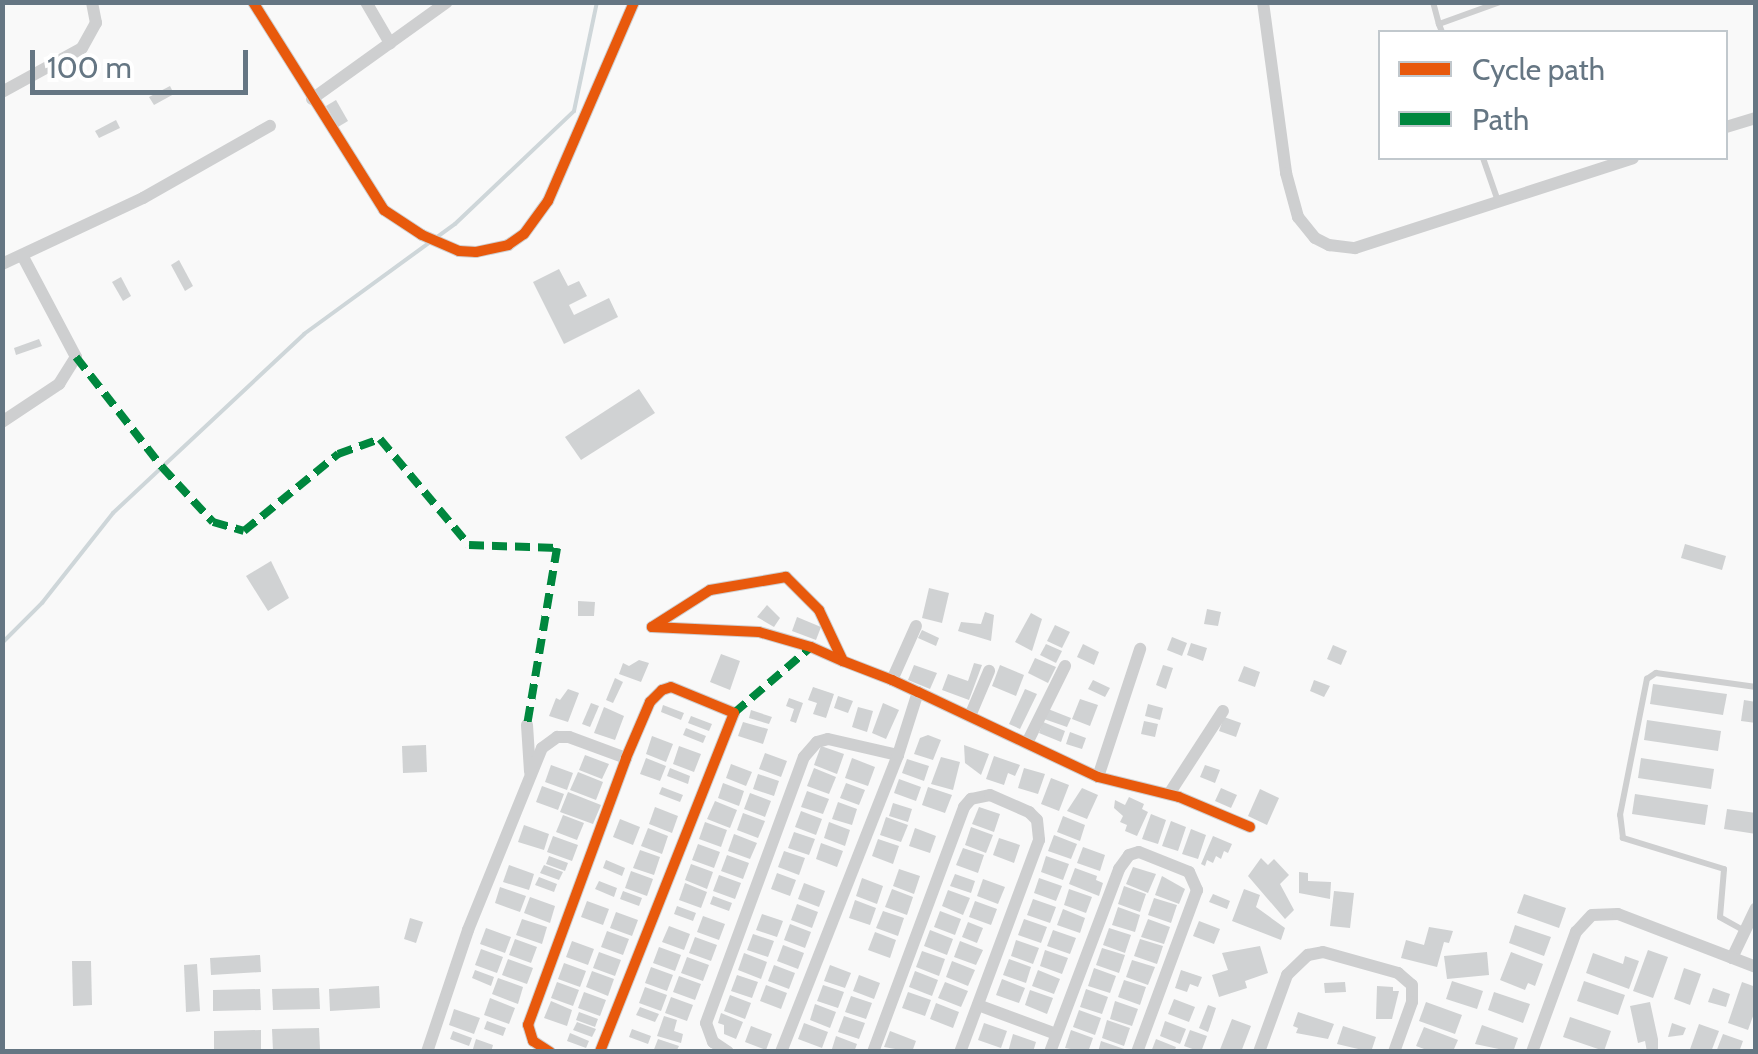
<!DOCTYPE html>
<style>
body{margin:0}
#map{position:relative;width:1758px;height:1054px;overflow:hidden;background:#f9f9f9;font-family:Cabin,sans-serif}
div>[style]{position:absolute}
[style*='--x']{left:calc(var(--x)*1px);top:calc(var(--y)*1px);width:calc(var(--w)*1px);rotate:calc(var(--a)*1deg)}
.stream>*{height:4px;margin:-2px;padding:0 2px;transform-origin:2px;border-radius:2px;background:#ced6d9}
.building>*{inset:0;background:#d0d2d3}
.lane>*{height:6px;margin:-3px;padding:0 3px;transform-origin:3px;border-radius:3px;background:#cecfd0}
.street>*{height:12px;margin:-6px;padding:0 6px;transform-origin:6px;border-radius:6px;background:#cecfd0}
.quiet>*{height:8px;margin-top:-4px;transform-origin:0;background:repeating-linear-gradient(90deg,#00873e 0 15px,transparent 0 23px)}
.cycleway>*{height:10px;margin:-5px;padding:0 5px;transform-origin:5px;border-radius:5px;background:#e8590c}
span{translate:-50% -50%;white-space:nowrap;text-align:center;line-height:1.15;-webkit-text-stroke:10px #fff;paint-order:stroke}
.frame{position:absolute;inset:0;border:5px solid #657683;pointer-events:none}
.legend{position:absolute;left:1378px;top:30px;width:350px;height:130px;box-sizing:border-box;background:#fff;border:2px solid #c1c8cd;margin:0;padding:12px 18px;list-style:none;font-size:30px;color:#657683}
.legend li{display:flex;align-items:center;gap:20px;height:50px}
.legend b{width:50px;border:2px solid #c1c8cd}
.scale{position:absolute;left:30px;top:50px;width:218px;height:45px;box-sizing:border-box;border:5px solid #657683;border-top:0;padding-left:12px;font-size:30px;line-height:35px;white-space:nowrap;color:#657683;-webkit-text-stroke:8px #fff;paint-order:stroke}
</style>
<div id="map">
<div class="stream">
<div style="--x:2;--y:643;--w:57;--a:-45"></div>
<div style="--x:42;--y:603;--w:115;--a:-51.7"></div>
<div style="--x:113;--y:513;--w:262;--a:-43.1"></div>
<div style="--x:304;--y:334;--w:187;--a:-36.1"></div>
<div style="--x:455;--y:224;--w:164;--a:-43.5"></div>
<div style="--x:574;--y:111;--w:111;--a:-78.1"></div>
</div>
<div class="building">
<div style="clip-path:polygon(170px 86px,174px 94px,154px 105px,149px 97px)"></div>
<div style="clip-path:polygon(336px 100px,348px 121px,338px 127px,326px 106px)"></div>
<div style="clip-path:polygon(116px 120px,120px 128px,99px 138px,95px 131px)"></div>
<div style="clip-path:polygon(179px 260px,193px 286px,185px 291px,171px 265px)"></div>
<div style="clip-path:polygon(559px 269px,568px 286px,579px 281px,587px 296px,569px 305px,574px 315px,609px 298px,618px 317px,564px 344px,533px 282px)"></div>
<div style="clip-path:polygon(121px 277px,131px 296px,123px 301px,112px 282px)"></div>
<div style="clip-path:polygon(39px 339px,42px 346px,16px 355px,14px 348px)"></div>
<div style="clip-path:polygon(639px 389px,655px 413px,581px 460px,565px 437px)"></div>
<div style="clip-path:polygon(1685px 544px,1726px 556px,1722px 570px,1681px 558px)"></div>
<div style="clip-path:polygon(271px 561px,289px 598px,268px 611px,246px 576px)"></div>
<div style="clip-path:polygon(929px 588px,949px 593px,942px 623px,922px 618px)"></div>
<div style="clip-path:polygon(578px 601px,595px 602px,594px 616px,578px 616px)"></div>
<div style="clip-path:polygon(767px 605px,780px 618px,774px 627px,757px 617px)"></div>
<div style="clip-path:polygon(1207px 609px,1221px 612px,1218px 626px,1204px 624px)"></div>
<div style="clip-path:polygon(985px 612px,994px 615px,991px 641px,958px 631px,961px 622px,981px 624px)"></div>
<div style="clip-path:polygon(1031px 613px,1042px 619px,1032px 651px,1015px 642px)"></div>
<div style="clip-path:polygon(797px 617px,821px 627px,816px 640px,792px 631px)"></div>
<div style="clip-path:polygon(1055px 625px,1070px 632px,1062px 648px,1047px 641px)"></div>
<div style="clip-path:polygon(922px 630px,939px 638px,936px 646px,918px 638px)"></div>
<div style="clip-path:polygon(1172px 637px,1187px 643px,1182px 656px,1167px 650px)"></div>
<div style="clip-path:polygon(1191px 643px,1207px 648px,1203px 661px,1187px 655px)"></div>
<div style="clip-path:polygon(1046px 644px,1062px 651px,1056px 663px,1040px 655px)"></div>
<div style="clip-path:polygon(1083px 644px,1099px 652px,1094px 665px,1077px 657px)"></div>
<div style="clip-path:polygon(1333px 645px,1347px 651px,1341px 665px,1327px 659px)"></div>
<div style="clip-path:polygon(721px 654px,740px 661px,730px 690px,710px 682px)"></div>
<div style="clip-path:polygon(1035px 658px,1056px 667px,1048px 683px,1028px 673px)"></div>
<div style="clip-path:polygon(639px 660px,649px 663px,641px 682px,619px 674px,623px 663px,629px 666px)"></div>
<div style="clip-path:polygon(974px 663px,982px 665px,969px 700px,942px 690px,948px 674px,968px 681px)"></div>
<div style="clip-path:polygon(914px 665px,937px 673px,930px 689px,908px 680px)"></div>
<div style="clip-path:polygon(1000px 665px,1024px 675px,1016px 696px,992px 686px)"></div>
<div style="clip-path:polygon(1163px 665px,1173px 668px,1166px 689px,1156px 685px)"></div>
<div style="clip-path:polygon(1244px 666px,1260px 672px,1255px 687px,1238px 681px)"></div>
<div style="clip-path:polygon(615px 678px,623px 682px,613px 703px,606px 700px)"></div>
<div style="clip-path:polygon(1093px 680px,1110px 688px,1105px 697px,1088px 689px)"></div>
<div style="clip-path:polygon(1314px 680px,1330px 686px,1324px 697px,1310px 691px)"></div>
<div style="clip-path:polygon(1653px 684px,1727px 694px,1723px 715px,1650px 704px)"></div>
<div style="clip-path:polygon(813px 687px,834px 694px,826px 718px,813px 714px,817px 703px,808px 700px)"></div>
<div style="clip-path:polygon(568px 689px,579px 693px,568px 722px,549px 716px,556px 698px,560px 700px)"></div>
<div style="clip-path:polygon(1025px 689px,1037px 694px,1020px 729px,1009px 724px)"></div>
<div style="clip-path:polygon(838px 696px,853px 701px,848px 713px,834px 708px)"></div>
<div style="clip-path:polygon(789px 698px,803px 703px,796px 723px,790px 721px,794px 709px,786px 706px)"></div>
<div style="clip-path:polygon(1080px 699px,1098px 705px,1090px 726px,1072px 719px)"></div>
<div style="clip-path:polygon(1744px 700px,1756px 702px,1756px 723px,1741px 721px)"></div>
<div style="clip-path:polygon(591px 703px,599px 706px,590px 727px,582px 724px)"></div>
<div style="clip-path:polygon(883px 703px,899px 710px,886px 739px,872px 733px)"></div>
<div style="clip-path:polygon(1148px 704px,1163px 708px,1160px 720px,1145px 716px)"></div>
<div style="clip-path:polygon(663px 705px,684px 713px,681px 720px,661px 712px)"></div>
<div style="clip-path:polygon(604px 707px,624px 716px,615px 740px,594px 733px)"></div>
<div style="clip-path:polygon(858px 707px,873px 711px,867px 732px,852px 727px)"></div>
<div style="clip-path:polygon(1048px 709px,1071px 718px,1067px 727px,1044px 719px)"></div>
<div style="clip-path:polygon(751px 710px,772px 717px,769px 724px,749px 718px)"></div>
<div style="clip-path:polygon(691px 716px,712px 724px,709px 731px,688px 723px)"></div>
<div style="clip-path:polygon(1224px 717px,1241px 723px,1236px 737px,1219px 731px)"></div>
<div style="clip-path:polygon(1647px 720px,1721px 731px,1718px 751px,1644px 740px)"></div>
<div style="clip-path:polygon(1144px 721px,1158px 724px,1155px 737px,1141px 734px)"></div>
<div style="clip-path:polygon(743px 722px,768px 729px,763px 744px,738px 736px)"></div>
<div style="clip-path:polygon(1043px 722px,1065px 731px,1061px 742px,1039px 733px)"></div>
<div style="clip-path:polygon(686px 728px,706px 736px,703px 743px,683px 735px)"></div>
<div style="clip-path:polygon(1070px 732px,1086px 738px,1082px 749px,1066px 744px)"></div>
<div style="clip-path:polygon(928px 735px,941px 740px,933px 760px,914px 754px,920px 738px)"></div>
<div style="clip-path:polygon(652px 736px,673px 744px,666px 762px,646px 754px)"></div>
<div style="clip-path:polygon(426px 745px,427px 772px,403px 773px,402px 746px)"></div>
<div style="clip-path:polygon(964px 745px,989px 754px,981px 775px,965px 763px)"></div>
<div style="clip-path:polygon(679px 746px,701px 754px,694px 772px,673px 764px)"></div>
<div style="clip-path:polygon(821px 746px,844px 754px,837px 774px,814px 765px)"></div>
<div style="clip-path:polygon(765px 753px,787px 761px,781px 777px,759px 769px)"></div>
<div style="clip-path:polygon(585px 755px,609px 764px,602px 779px,579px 770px)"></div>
<div style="clip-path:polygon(994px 756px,1020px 765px,1015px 776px,1008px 773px,1004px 785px,986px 779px)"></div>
<div style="clip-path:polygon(941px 757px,960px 762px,953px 790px,931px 784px)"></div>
<div style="clip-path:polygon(646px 758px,666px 766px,660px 781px,640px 774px)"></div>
<div style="clip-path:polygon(852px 758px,875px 767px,868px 786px,845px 778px)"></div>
<div style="clip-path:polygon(1641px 758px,1714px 769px,1711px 789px,1638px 778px)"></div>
<div style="clip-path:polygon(907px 759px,929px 766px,924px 781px,902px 773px)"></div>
<div style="clip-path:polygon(731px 764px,752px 772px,746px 786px,726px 778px)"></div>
<div style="clip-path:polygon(551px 765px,573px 773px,567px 790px,545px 782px)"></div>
<div style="clip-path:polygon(1205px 765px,1220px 770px,1215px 783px,1200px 777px)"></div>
<div style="clip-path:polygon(670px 768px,690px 776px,688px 784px,667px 776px)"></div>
<div style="clip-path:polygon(814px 768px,836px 777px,829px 794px,807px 786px)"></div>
<div style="clip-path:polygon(1024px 768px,1045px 774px,1038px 794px,1018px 788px)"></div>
<div style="clip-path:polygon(578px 772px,603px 782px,596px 800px,570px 790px)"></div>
<div style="clip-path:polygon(758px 774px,779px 781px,774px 796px,753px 789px)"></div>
<div style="clip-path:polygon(1051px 778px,1069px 785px,1059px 811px,1041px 804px)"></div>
<div style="clip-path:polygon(899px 779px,921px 787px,916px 801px,894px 793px)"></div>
<div style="clip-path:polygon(723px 783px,744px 791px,739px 806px,718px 798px)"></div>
<div style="clip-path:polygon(846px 783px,865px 790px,859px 805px,840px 798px)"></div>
<div style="clip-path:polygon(542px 786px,564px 794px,558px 810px,536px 802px)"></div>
<div style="clip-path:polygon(662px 787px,683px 795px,680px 802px,659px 794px)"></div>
<div style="clip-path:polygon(928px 787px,952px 795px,945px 813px,922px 805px)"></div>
<div style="clip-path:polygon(1082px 788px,1098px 795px,1087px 819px,1067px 811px)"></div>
<div style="clip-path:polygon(1221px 788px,1237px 795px,1231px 808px,1215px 801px)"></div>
<div style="clip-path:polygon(1260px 789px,1279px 798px,1267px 825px,1248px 816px)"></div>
<div style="clip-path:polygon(807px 791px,829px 799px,823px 814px,801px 807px)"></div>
<div style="clip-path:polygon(568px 792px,601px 805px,593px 824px,560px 812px)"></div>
<div style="clip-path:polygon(750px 793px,771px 801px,765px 817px,744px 809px)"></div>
<div style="clip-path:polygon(1635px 794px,1708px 805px,1705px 825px,1632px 814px)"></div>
<div style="clip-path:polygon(1129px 797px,1144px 804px,1142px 809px,1148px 812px,1137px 836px,1125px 831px,1127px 825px,1120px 822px,1123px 816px,1114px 808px,1115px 800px,1125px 805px)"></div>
<div style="clip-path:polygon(715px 801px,737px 810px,730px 828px,707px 819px)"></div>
<div style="clip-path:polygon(838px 802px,857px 809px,852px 825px,832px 819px)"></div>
<div style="clip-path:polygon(893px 803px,912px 809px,908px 822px,889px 816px)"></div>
<div style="clip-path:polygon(655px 807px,678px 816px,672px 833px,649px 824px)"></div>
<div style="clip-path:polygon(979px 807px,1000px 814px,994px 832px,972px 824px)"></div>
<div style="clip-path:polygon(1727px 809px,1756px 813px,1756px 834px,1724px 829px)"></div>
<div style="clip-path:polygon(801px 811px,822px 819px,816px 835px,795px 827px)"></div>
<div style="clip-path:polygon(743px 813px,765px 821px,758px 838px,737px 830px)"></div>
<div style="clip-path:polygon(1151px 814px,1166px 820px,1158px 844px,1142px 839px)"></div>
<div style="clip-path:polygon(563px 815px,584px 823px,577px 840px,556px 832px)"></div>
<div style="clip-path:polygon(1063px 816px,1085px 825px,1080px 841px,1057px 832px)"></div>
<div style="clip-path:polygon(886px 817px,908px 825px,901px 842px,880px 835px)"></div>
<div style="clip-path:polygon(620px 819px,640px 827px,633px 845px,613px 837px)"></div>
<div style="clip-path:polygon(1171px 821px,1186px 827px,1178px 851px,1162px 846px)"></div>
<div style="clip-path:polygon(705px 822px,727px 830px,721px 847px,699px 839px)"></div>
<div style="clip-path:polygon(829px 822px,850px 830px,845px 846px,824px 838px)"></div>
<div style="clip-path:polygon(524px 825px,549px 834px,544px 850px,518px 842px)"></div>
<div style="clip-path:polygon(971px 827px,993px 835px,986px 853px,965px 845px)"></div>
<div style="clip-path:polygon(648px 828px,668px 836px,662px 854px,641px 846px)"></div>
<div style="clip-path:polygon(915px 828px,936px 836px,930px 853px,909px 846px)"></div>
<div style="clip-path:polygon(1191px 829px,1206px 835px,1198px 859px,1182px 854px)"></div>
<div style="clip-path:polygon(794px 832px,815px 839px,809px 855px,788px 848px)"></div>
<div style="clip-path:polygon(734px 834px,757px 843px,750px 859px,728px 851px)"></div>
<div style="clip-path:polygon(1054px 835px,1077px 844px,1071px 859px,1048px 851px)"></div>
<div style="clip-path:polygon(553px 836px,578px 845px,572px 861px,547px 852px)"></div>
<div style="clip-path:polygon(1213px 836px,1232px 844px,1228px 853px,1224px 851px,1221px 859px,1216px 856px,1213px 863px,1207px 860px,1205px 866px,1201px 864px)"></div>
<div style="clip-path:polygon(999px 838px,1020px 845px,1014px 863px,993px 855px)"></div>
<div style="clip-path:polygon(878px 839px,899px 846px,893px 864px,872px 856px)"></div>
<div style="clip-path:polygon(821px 843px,843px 851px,837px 867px,816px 859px)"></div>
<div style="clip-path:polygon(698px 844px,720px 852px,714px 868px,692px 860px)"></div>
<div style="clip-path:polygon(1083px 847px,1105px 855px,1100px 871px,1077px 863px)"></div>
<div style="clip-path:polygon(963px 848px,984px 855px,978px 873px,956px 865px)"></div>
<div style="clip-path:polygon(640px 850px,660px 857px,654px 875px,633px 868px)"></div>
<div style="clip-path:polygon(784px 851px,805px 858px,799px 875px,778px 867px)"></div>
<div style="clip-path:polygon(727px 855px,749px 863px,743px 879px,721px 871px)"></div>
<div style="clip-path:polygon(549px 856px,568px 863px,565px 871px,546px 864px)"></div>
<div style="clip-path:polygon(1046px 856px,1069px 864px,1063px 880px,1041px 872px)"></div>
<div style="clip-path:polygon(1261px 858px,1268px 865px,1274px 859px,1289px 875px,1280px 884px,1294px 910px,1285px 919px,1248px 876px)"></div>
<div style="clip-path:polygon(606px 860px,625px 868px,622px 876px,603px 868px)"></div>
<div style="clip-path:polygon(691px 864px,713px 872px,707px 889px,685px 880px)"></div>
<div style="clip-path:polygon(509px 865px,534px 874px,529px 890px,503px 882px)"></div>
<div style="clip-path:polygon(544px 865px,563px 872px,559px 880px,540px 873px)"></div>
<div style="clip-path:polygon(1133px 867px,1156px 874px,1148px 893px,1126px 884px)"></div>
<div style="clip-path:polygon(1075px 868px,1097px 876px,1096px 880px,1103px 883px,1099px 896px,1069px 884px)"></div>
<div style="clip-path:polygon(899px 869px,920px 876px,914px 894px,893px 886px)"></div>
<div style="clip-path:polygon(631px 871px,653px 879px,647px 896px,625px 888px)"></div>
<div style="clip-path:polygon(1299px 872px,1308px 873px,1308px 881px,1331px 882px,1330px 899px,1299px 893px)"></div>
<div style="clip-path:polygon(777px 873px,796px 880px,790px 896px,771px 889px)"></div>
<div style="clip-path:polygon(955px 874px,975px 881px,971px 893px,950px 886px)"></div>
<div style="clip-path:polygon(719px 875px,741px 883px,735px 899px,713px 891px)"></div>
<div style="clip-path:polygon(1162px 876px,1185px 889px,1179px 904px,1155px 895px)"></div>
<div style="clip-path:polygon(539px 877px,557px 884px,554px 892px,535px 885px)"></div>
<div style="clip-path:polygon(862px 878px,883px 886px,877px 904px,856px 896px)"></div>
<div style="clip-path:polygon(1039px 878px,1062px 886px,1056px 901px,1034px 893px)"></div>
<div style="clip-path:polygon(983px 879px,1005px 887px,998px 904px,977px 896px)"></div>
<div style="clip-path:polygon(599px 881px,617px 888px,614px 897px,595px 889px)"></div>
<div style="clip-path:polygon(685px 883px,707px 892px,701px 908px,679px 900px)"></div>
<div style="clip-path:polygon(804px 883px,825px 891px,819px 907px,798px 899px)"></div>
<div style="clip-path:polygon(1124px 886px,1146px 894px,1140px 912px,1118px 904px)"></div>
<div style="clip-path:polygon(500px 887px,526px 896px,520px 912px,495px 903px)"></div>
<div style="clip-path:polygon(892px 889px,913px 897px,907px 915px,885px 907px)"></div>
<div style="clip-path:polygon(1069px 889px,1092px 897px,1086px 913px,1064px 905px)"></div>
<div style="clip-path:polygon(1244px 889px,1260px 895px,1256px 907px,1285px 928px,1281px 940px,1232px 921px)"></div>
<div style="clip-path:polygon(948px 890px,970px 898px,963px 915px,942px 906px)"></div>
<div style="clip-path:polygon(623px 891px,642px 898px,639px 906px,620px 899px)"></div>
<div style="clip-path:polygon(1334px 891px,1354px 893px,1350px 928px,1330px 926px)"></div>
<div style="clip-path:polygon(1213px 894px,1230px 901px,1227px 909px,1209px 902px)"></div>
<div style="clip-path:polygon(1524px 894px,1566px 908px,1559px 928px,1517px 913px)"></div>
<div style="clip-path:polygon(713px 896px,732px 903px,729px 911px,710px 904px)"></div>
<div style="clip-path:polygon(530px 897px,555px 906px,550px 923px,524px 913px)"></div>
<div style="clip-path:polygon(1154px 898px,1177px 905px,1171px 923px,1148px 915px)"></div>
<div style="clip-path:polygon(1033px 899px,1056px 907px,1050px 923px,1027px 915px)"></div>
<div style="clip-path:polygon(855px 900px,876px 908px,870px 925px,849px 918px)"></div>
<div style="clip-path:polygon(587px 901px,609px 909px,603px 925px,581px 917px)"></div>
<div style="clip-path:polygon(975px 901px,997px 909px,991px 925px,969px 917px)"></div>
<div style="clip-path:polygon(797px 904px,818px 912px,812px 928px,791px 920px)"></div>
<div style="clip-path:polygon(677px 906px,696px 913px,693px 921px,674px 914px)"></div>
<div style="clip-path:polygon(1118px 907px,1140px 915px,1135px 932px,1112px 925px)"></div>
<div style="clip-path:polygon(1063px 909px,1085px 918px,1080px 933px,1057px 925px)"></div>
<div style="clip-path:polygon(883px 911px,904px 918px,898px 936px,876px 928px)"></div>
<div style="clip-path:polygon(940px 911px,961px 919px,955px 935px,934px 927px)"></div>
<div style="clip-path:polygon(616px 912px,638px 920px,632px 936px,610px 928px)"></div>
<div style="clip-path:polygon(762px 914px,783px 921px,777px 937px,756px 930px)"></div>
<div style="clip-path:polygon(703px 916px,725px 924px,719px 940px,697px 932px)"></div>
<div style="clip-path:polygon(410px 918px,423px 922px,416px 943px,404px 939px)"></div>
<div style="clip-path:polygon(522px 919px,547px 927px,542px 944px,516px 935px)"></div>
<div style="clip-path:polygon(1024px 919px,1047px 927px,1041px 943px,1018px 935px)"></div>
<div style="clip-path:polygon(1148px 919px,1170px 927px,1164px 944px,1141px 937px)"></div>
<div style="clip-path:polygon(1199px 921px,1220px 929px,1214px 944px,1193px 936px)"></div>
<div style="clip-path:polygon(968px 922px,983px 928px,977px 943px,962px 937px)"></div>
<div style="clip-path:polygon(790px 924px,811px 932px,805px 948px,784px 940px)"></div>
<div style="clip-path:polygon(1515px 925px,1551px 937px,1544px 956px,1509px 943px)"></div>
<div style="clip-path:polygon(669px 926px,690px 934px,684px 950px,662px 942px)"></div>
<div style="clip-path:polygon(1429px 927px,1453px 931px,1449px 943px,1444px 942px,1437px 967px,1401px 958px,1406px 940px,1424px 945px)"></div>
<div style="clip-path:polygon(486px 928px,511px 937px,505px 953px,480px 944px)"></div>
<div style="clip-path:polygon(1109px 928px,1131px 935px,1125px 953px,1103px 945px)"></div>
<div style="clip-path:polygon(930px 930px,953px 939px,947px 955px,924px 946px)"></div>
<div style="clip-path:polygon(1053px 930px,1076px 938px,1070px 954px,1047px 946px)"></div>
<div style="clip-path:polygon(607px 931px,629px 939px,623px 955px,601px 947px)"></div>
<div style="clip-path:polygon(875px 932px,896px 940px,890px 958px,868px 950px)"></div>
<div style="clip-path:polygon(753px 934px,774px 941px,768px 957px,747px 950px)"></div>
<div style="clip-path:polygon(695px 937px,717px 945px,711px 961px,689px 953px)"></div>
<div style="clip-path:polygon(515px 939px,537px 947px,531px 963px,509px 955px)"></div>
<div style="clip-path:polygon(1140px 939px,1163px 946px,1157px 964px,1134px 956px)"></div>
<div style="clip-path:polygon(1016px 940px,1039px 948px,1033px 964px,1011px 956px)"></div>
<div style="clip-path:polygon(572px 941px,594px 949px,588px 965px,566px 957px)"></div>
<div style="clip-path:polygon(960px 941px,983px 950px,976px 965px,954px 957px)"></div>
<div style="clip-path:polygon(783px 945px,804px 953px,798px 969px,777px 961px)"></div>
<div style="clip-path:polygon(1260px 946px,1268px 973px,1245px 981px,1247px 988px,1219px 997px,1212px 975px,1228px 970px,1222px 953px)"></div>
<div style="clip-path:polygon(659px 947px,681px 955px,675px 971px,653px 963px)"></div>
<div style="clip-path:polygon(1102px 948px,1125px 955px,1119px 973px,1096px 965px)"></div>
<div style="clip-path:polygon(481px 949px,503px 957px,497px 973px,475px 965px)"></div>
<div style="clip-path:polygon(1045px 950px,1068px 958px,1062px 974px,1040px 966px)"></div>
<div style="clip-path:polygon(1648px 950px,1668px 957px,1653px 998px,1633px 991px)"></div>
<div style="clip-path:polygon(922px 951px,945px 959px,939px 976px,916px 967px)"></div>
<div style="clip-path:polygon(599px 952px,621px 960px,615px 976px,593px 968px)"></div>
<div style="clip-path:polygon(1487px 952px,1489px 975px,1447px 979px,1444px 956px)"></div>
<div style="clip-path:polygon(1511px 952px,1543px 964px,1535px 986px,1528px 983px,1525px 990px,1500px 980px)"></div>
<div style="clip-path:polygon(744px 953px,767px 962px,761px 979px,738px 970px)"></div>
<div style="clip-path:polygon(1593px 953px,1623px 964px,1625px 956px,1639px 961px,1629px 989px,1586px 973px)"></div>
<div style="clip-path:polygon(260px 955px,261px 972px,211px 975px,210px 958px)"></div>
<div style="clip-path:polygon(687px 957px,709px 965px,703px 981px,681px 973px)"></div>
<div style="clip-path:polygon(508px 959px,533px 968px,527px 984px,502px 975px)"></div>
<div style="clip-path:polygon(1009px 959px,1031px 967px,1026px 983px,1003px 975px)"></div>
<div style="clip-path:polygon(1132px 960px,1155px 967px,1148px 985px,1126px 977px)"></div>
<div style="clip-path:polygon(72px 961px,91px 961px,92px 1005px,73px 1006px)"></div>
<div style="clip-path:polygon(952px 961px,975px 970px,968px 986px,946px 977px)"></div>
<div style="clip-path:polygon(564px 963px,586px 971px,580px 987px,558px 979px)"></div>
<div style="clip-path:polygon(197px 964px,200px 1011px,186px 1012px,184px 965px)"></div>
<div style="clip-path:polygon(774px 965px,795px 973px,789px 989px,768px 981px)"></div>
<div style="clip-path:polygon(830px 965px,851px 973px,845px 988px,824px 981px)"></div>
<div style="clip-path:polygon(651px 967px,673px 975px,667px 991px,645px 983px)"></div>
<div style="clip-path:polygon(1094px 968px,1116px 976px,1110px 993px,1088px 986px)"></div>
<div style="clip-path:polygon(1684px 968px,1701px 974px,1690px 1005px,1674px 999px)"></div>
<div style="clip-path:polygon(475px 970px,494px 977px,491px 986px,472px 978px)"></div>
<div style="clip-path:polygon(1038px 970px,1060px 979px,1054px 994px,1032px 986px)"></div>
<div style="clip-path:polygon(1181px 970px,1202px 977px,1198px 987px,1190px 984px,1187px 992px,1175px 988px)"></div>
<div style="clip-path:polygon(592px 971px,614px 979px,608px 996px,586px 987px)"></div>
<div style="clip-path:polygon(915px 971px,938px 980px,932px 996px,909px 987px)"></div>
<div style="clip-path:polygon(737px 975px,758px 982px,752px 998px,731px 991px)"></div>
<div style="clip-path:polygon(859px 975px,880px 983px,874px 999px,853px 991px)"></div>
<div style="clip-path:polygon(679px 976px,701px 984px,695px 1000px,673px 992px)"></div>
<div style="clip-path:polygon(498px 978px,523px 987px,518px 1004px,492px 994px)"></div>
<div style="clip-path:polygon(1002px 979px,1025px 988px,1019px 1003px,996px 995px)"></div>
<div style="clip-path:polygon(1124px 980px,1146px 987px,1140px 1005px,1118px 997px)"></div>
<div style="clip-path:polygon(1452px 981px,1483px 991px,1477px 1009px,1446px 999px)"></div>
<div style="clip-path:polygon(1584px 981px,1625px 995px,1618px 1015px,1577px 1001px)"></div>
<div style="clip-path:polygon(557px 982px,579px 990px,573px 1006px,551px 998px)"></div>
<div style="clip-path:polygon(945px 982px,968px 991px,961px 1007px,938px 998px)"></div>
<div style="clip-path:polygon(1345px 982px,1346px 992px,1325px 993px,1324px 983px)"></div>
<div style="clip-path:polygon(1742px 982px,1756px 987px,1756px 1008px,1748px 1030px,1728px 1023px)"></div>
<div style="clip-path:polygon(766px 985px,787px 993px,781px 1009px,760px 1001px)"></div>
<div style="clip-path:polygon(823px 985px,844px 992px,838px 1008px,817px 1001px)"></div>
<div style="clip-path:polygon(379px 986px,380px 1008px,330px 1011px,329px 989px)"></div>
<div style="clip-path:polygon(1377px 986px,1393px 987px,1393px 991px,1399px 991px,1392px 1019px,1376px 1019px)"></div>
<div style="clip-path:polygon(645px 987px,667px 995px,661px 1011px,639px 1003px)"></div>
<div style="clip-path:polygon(319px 988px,320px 1009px,273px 1010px,272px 989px)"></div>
<div style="clip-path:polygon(1713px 988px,1730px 994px,1726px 1007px,1708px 1002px)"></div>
<div style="clip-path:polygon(260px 989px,261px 1010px,213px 1011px,213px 990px)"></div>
<div style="clip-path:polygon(1086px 989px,1108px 997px,1102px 1014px,1080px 1007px)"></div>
<div style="clip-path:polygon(1030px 990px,1053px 998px,1047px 1014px,1025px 1005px)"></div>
<div style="clip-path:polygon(584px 992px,606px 1000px,600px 1016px,578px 1008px)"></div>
<div style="clip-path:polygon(908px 992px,931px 1000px,925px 1016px,902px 1008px)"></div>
<div style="clip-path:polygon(1494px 992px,1530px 1004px,1523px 1023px,1488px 1010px)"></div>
<div style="clip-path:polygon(730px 995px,751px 1003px,745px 1019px,724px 1011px)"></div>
<div style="clip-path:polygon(851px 996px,872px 1003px,866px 1019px,845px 1012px)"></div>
<div style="clip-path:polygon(671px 997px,693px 1005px,687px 1021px,665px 1013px)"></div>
<div style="clip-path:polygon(490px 998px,515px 1008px,509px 1024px,484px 1015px)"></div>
<div style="clip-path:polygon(1174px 999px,1195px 1007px,1189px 1022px,1168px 1014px)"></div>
<div style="clip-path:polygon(551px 1001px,572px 1010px,567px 1026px,544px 1018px)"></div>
<div style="clip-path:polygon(1115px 1001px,1138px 1009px,1132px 1026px,1110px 1019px)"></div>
<div style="clip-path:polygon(1426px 1002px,1462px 1015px,1455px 1034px,1419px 1021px)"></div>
<div style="clip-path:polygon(1650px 1002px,1658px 1039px,1658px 1052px,1647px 1052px,1645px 1041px,1638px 1043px,1630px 1006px)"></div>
<div style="clip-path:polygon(936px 1003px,959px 1012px,953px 1028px,930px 1019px)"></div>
<div style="clip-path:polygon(815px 1004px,836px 1012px,830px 1028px,810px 1020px)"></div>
<div style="clip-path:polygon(1208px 1005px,1216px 1008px,1208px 1032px,1199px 1028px)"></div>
<div style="clip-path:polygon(640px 1007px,659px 1014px,655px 1022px,636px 1015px)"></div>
<div style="clip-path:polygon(454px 1009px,480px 1018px,474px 1034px,449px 1025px)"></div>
<div style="clip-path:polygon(1079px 1010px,1101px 1018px,1095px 1035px,1073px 1027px)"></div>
<div style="clip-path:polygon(579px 1012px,598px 1019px,595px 1027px,576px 1020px)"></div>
<div style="clip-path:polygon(1298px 1012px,1334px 1024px,1328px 1039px,1296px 1033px,1298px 1028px,1293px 1026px)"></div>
<div style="clip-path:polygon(721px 1013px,743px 1022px,736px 1039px,724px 1034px,724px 1025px,718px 1023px)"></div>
<div style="clip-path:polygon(664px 1016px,677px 1020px,674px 1031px,683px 1034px,681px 1043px,657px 1036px)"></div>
<div style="clip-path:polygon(844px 1016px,865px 1023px,859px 1039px,838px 1032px)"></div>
<div style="clip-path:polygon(1570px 1017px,1611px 1031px,1604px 1051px,1563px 1037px)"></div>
<div style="clip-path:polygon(1232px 1019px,1251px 1026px,1241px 1052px,1219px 1052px)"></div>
<div style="clip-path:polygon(1107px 1020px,1130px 1028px,1124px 1046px,1102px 1038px)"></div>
<div style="clip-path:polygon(487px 1021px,506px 1028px,503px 1036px,484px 1029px)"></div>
<div style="clip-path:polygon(1165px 1021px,1186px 1029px,1180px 1044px,1160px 1036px)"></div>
<div style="clip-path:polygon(577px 1022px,596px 1029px,592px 1037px,573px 1030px)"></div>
<div style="clip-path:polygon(804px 1023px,828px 1032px,822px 1048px,798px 1039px)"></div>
<div style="clip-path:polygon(984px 1023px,1007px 1031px,1001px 1048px,978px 1040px)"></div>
<div style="clip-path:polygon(1672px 1023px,1686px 1028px,1683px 1035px,1668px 1037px)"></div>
<div style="clip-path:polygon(1699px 1024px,1719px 1031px,1711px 1052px,1689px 1052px)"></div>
<div style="clip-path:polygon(1482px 1025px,1518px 1038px,1513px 1052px,1475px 1044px)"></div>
<div style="clip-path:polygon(751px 1026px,772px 1034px,766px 1050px,745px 1042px)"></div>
<div style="clip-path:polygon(1343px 1026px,1376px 1037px,1371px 1052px,1337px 1044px)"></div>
<div style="clip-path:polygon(1424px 1027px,1458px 1040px,1454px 1049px,1461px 1052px,1432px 1052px,1416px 1046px)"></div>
<div style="clip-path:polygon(319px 1028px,320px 1049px,273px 1051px,272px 1029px)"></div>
<div style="clip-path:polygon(632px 1029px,651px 1036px,648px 1044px,629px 1037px)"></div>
<div style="clip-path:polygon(261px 1030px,261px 1051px,214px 1052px,214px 1031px)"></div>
<div style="clip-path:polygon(1071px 1030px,1093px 1038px,1088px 1052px,1065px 1048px)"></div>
<div style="clip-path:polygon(1190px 1030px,1207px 1036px,1201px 1052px,1184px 1046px)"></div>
<div style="clip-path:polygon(453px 1031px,472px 1038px,469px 1046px,450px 1039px)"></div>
<div style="clip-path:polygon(890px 1031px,916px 1041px,912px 1052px,884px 1047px)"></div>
<div style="clip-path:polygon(570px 1033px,589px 1041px,586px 1048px,567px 1041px)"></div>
<div style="clip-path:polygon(1013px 1034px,1036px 1042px,1033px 1052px,1008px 1052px)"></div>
<div style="clip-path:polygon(1723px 1034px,1743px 1041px,1739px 1052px,1716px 1052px)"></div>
<div style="clip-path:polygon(836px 1036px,857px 1044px,854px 1052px,831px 1052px)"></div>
<div style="clip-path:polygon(476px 1039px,493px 1045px,491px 1052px,472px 1052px)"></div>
<div style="clip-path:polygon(658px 1039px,679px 1046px,676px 1052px,653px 1052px)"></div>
<div style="clip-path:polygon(1156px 1039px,1176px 1047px,1174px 1052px,1151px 1052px)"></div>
<div style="clip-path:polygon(1101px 1041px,1130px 1051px,1130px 1052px,1098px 1052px)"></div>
</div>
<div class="lane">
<div style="--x:1433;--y:2;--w:23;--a:75"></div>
<div style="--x:1442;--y:32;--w:9;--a:-111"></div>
<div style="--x:1439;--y:24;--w:65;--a:-19.8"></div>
<div style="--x:1483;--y:158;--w:46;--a:70.8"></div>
<div style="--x:1743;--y:930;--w:26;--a:-151"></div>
<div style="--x:1720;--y:917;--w:48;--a:-85.2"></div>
<div style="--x:1724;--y:869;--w:106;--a:-162.9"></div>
<div style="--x:1623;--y:838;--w:23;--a:-97"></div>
<div style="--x:1620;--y:815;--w:139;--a:-78.8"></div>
<div style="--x:1647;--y:679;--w:11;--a:-34"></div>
<div style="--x:1656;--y:673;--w:101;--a:8"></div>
</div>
<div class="street">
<div style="--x:253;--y:2;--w:246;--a:57.8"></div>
<div style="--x:384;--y:210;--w:45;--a:33.3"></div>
<div style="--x:422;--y:235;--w:40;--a:23.4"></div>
<div style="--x:459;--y:251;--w:17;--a:3"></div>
<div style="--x:476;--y:252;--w:33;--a:-12"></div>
<div style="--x:508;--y:245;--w:19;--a:-35"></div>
<div style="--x:524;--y:234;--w:41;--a:-54"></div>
<div style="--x:548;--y:201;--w:217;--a:-66.6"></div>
<div style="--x:366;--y:2;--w:48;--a:59.7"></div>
<div style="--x:1263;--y:2;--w:173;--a:82.3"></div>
<div style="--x:1286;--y:173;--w:46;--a:74.7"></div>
<div style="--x:1298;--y:217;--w:27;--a:51"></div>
<div style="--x:1315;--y:238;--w:16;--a:27"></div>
<div style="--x:1329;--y:245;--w:26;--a:7"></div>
<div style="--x:1355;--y:248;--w:292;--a:-17.9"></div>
<div style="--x:2;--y:92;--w:91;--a:-28.8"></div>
<div style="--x:82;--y:48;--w:29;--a:-61"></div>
<div style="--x:96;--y:23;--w:21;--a:-101"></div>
<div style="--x:312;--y:99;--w:166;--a:-35.7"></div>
<div style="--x:1726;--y:127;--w:31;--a:-17"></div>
<div style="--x:2;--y:264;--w:156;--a:-25.1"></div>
<div style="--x:143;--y:198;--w:146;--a:-29.6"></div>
<div style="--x:2;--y:422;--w:69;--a:-33.7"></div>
<div style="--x:59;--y:384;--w:32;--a:-58"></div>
<div style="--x:76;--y:357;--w:113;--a:-117.9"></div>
<div style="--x:843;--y:661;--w:56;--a:-115.2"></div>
<div style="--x:819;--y:610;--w:47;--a:-135"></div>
<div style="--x:786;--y:577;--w:77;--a:170.3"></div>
<div style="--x:710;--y:590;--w:69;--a:147.5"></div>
<div style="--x:652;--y:627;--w:107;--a:2.7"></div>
<div style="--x:759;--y:632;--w:54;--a:16.1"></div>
<div style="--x:811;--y:647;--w:35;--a:24"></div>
<div style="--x:843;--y:661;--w:53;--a:21.2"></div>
<div style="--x:892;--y:680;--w:29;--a:25"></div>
<div style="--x:918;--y:692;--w:199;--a:25.3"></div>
<div style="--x:1098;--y:777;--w:83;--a:13.9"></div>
<div style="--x:1179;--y:797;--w:77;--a:22.9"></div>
<div style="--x:892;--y:680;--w:59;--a:-66"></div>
<div style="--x:970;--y:716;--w:49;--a:-67.1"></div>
<div style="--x:527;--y:725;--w:47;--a:86.3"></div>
<div style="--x:1027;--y:743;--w:86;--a:-63.7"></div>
<div style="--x:1098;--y:777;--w:135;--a:-71.8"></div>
<div style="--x:1169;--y:794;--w:99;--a:-57"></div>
<div style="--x:1732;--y:958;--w:55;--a:-64.4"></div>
<div style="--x:978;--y:1005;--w:83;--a:20.4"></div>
<div style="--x:427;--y:1052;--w:129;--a:-71.4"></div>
<div style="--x:468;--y:930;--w:196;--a:-67.9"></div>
<div style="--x:542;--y:748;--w:19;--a:-36"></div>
<div style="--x:557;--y:737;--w:12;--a:0"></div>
<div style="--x:569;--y:737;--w:61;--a:20.2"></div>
<div style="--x:550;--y:1052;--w:20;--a:-147"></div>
<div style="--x:533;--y:1041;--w:17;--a:-107"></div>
<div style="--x:528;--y:1025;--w:284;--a:-69.8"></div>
<div style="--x:626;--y:758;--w:61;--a:-66.8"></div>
<div style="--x:650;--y:702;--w:17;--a:-45"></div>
<div style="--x:662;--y:690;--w:9;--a:-18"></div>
<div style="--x:671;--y:687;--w:68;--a:22.4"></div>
<div style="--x:734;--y:713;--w:365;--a:111.6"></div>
<div style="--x:728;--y:1052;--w:18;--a:-146"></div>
<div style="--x:713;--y:1042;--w:20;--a:-110"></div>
<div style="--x:706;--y:1023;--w:283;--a:-69.8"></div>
<div style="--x:804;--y:757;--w:20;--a:-49"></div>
<div style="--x:817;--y:742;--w:11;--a:-15"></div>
<div style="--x:828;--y:739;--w:72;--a:12.9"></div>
<div style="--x:781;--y:1052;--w:319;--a:-68.5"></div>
<div style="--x:898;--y:755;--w:66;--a:-72.4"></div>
<div style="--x:873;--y:1052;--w:261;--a:-69.6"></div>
<div style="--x:964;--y:807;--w:11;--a:-49"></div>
<div style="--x:971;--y:799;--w:19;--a:-12"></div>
<div style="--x:990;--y:795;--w:43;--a:23.6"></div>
<div style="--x:1029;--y:812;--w:11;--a:45"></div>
<div style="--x:1037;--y:820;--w:20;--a:84"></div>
<div style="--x:1039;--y:840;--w:226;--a:110.4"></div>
<div style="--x:1050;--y:1052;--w:196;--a:-69.3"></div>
<div style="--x:1119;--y:869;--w:17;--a:-54"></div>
<div style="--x:1129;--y:855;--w:10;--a:-17"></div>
<div style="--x:1139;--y:852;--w:54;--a:21.8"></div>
<div style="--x:1189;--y:872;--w:20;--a:66"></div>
<div style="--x:1197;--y:890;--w:173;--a:110.3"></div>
<div style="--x:1259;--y:1052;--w:82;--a:-70"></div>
<div style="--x:1287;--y:975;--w:29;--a:-44"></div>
<div style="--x:1308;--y:955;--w:15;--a:-11"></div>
<div style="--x:1323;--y:952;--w:78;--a:15.6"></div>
<div style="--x:1398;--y:973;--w:18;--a:41"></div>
<div style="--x:1412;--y:985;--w:17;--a:90"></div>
<div style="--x:1412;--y:1002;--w:53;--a:109.8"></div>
<div style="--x:1532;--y:1052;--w:128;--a:-69.9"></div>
<div style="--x:1576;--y:932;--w:23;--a:-47"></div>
<div style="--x:1592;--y:915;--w:26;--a:-2"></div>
<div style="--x:1618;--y:914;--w:148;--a:21"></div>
</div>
<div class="quiet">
<div style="--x:76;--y:357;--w:140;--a:52"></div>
<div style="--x:162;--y:467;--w:75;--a:47.2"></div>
<div style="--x:213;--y:522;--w:32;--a:16"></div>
<div style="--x:244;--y:531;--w:122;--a:-39.3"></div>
<div style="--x:338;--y:454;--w:45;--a:-19.7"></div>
<div style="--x:380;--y:439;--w:138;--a:50"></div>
<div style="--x:469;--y:545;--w:88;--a:2"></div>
<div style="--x:557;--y:548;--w:180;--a:99.6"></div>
<div style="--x:734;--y:713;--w:101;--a:-40.6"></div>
</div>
<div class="cycleway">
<div style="--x:253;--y:2;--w:246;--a:57.8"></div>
<div style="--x:384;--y:210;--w:45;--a:33.3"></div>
<div style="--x:422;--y:235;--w:40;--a:23.4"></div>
<div style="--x:459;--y:251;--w:17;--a:3"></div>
<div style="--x:476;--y:252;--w:33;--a:-12"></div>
<div style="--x:508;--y:245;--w:19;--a:-35"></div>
<div style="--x:524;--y:234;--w:41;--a:-54"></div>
<div style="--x:548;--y:201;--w:217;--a:-66.6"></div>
<div style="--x:843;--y:661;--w:56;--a:-115.2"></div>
<div style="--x:819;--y:610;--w:47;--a:-135"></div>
<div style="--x:786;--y:577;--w:77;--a:170.3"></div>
<div style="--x:710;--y:590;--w:69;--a:147.5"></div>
<div style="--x:652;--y:627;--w:107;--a:2.7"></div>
<div style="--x:759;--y:632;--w:54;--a:16.1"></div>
<div style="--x:811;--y:647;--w:35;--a:24"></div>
<div style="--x:843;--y:661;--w:53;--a:21.2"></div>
<div style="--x:892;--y:680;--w:29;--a:25"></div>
<div style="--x:918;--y:692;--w:199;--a:25.3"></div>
<div style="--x:1098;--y:777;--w:83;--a:13.9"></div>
<div style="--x:1179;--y:797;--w:77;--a:22.9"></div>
<div style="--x:550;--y:1052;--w:20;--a:-147"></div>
<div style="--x:533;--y:1041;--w:17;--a:-107"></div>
<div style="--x:528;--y:1025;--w:284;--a:-69.8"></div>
<div style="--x:626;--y:758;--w:61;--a:-66.8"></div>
<div style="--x:650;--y:702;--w:17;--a:-45"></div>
<div style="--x:662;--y:690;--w:9;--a:-18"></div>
<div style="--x:671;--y:687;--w:68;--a:22.4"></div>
<div style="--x:734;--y:713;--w:365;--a:111.6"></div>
</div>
<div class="frame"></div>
<ul class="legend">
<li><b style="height:12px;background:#e8590c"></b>Cycle path</li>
<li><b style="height:12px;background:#00873e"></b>Path</li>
</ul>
<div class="scale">100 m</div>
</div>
